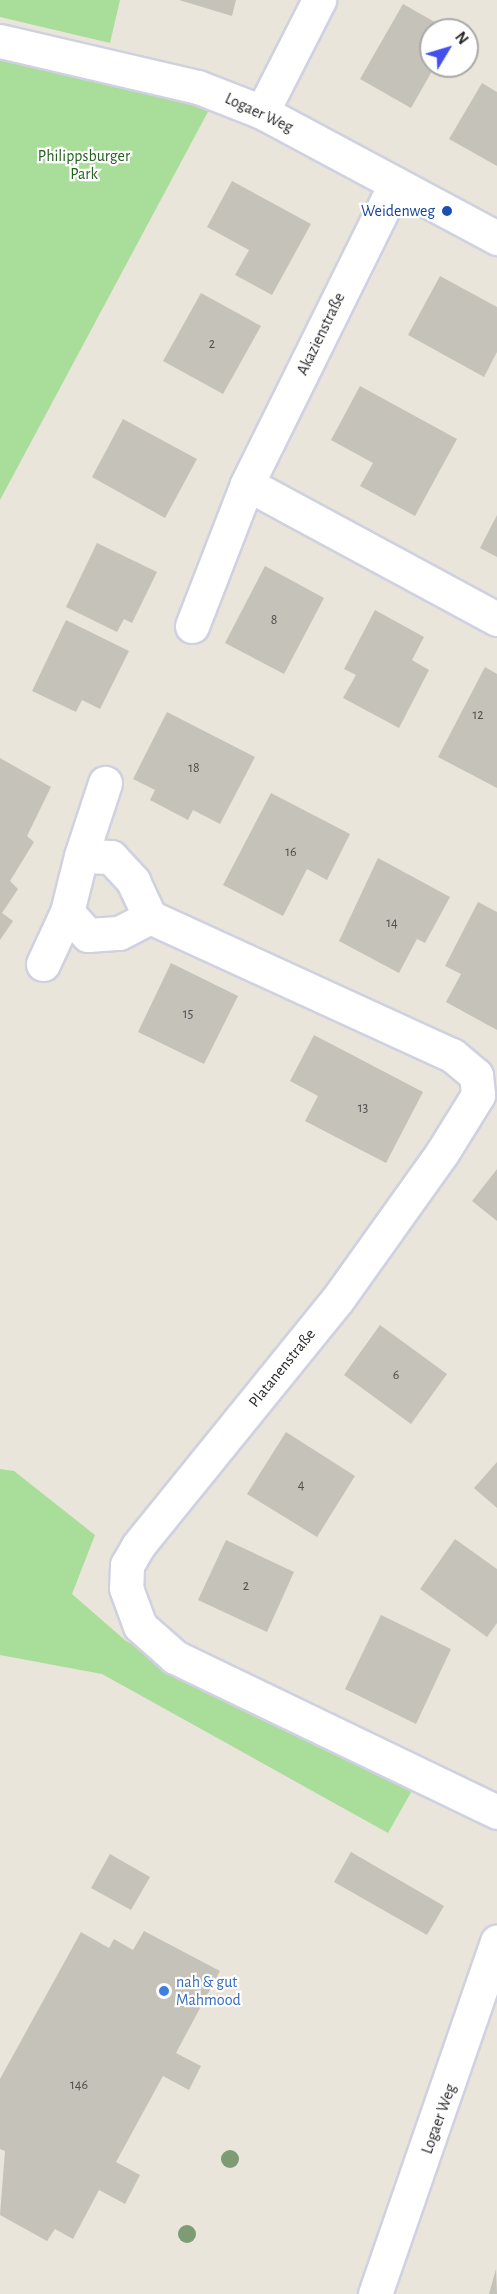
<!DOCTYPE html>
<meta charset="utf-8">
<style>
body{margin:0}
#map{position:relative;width:497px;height:2294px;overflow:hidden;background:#eae5db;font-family:"Alegreya Sans",sans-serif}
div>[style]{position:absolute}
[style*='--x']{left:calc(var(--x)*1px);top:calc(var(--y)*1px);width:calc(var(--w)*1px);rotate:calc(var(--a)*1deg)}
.green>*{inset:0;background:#a9dd9a}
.building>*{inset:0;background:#c5c2ba}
.roads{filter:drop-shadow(2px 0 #d0d1e0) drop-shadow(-2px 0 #d0d1e0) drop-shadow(0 2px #d0d1e0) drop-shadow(0 -2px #d0d1e0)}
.street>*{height:33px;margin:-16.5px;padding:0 16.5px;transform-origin:16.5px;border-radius:16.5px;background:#fff}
.secondary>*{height:33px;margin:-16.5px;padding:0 16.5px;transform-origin:16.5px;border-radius:16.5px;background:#fff}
.trees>*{width:18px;height:18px;margin:-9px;border-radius:50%;background:#7d9c73}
.dots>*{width:16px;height:16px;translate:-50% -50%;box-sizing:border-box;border:3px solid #fff;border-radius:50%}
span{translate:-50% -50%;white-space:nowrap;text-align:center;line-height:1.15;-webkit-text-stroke:4.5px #fff;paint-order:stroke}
.number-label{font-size:14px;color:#4f4e4c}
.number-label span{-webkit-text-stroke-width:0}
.street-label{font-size:16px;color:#282828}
.park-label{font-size:16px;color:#24601e}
.transit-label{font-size:16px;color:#164399}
.right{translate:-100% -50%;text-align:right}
.shop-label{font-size:16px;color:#366cbe}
.left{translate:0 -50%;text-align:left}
.north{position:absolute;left:419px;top:18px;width:60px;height:60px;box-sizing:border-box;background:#fff;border:2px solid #a9a9a9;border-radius:50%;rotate:52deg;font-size:16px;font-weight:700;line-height:24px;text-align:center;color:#282828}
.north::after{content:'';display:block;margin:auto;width:21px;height:27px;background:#4450ee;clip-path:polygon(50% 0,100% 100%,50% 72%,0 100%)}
</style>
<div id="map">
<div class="green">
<div style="clip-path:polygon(0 0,120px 0,110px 43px,0 17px)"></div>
<div style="clip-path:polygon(0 60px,210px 108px,0 500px)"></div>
<div style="clip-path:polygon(0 1469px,14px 1471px,95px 1535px,72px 1594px,126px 1641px,414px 1787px,388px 1833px,102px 1674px,0 1655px)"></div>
</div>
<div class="building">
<div style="clip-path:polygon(179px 0,236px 0,232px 16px)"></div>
<div style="clip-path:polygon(403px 4px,449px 30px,431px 30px,435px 66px,411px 108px,360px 79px)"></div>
<div style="clip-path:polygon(482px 83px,497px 92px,497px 166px,449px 139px)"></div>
<div style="clip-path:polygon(232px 181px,311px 224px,272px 295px,235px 275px,249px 250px,207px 227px)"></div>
<div style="clip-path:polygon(440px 276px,497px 307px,497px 352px,484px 377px,408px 335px)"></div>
<div style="clip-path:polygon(201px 293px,261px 326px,223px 394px,163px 361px)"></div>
<div style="clip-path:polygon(360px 386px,457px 439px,415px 516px,360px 486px,373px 463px,331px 440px)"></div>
<div style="clip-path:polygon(123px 419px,197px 459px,165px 518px,92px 477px)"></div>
<div style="clip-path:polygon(497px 515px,497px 557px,480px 548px)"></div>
<div style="clip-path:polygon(97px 543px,157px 572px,132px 623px,124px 619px,117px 632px,66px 607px)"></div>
<div style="clip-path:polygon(265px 566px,324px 598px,284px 674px,225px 643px)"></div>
<div style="clip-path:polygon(375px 610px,424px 637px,412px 660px,429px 670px,399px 728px,343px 698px,356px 675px,344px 669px)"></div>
<div style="clip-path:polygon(66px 620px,129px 651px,100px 709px,82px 700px,76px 712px,32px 691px)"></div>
<div style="clip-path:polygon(485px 667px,497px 674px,497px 788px,438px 757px)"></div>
<div style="clip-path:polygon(167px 712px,255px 757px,220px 824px,193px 810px,188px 820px,150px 800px,155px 790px,133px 779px)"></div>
<div style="clip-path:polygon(0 758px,51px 787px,27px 836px,34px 842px,10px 881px,18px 889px,2px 913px,13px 921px,0 940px)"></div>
<div style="clip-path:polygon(271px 793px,350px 834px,327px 880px,307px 869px,283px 916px,223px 885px)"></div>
<div style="clip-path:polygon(378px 858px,450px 897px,425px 943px,417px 939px,399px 973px,339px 941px)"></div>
<div style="clip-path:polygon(478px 902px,497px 912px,497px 1030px,446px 1002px,461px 974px,445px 966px)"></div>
<div style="clip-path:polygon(171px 963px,238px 996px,204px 1064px,138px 1032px)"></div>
<div style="clip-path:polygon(314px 1035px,423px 1092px,386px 1163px,305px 1121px,318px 1096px,290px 1081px)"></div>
<div style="clip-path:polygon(497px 1169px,497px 1221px,472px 1201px)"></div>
<div style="clip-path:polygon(380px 1325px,447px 1374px,411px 1424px,344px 1375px)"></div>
<div style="clip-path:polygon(286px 1432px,355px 1476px,317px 1537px,247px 1494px)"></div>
<div style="clip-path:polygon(497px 1462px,497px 1508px,474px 1488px)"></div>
<div style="clip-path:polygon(455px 1539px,497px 1569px,497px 1623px,487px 1637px,420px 1589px)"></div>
<div style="clip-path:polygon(226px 1540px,294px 1572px,267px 1632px,198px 1600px)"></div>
<div style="clip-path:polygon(381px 1615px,451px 1649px,416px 1724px,345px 1689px)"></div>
<div style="clip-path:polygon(351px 1852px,444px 1906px,427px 1935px,334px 1882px)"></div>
<div style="clip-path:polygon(110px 1854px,150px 1877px,131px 1910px,91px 1888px)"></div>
<div style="clip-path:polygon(144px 1931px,220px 1971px,176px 2053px,201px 2066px,189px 2090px,163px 2076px,116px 2162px,140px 2175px,125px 2204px,99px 2190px,73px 2239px,55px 2229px,47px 2241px,0 2215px,5px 2151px,0 2149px,0 2079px,81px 1932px,109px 1948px,114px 1939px,133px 1950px)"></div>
<div style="clip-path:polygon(496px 2269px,497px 2294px,489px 2294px)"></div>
</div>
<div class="roads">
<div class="street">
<div style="--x:262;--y:112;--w:126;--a:-63"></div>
<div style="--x:247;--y:484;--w:284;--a:28.4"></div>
<div style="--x:192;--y:626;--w:152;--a:-68.8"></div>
<div style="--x:247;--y:484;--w:335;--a:-63.7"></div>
<div style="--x:81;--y:856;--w:77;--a:-71.8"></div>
<div style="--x:67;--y:912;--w:31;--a:48"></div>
<div style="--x:88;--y:935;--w:31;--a:-4"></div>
<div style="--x:119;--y:933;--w:35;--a:-27"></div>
<div style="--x:43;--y:964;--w:57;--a:-65.2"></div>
<div style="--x:67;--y:912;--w:58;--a:-76"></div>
<div style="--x:81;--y:856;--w:30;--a:2"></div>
<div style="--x:111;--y:857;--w:33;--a:47"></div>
<div style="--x:133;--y:881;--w:40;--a:65"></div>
<div style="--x:150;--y:917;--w:332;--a:24.6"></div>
<div style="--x:452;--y:1055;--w:31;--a:40"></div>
<div style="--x:476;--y:1075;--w:20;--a:84"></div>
<div style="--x:478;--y:1095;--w:68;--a:121.8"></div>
<div style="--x:442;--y:1153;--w:181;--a:125.5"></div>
<div style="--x:337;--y:1300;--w:316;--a:129"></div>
<div style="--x:138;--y:1546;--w:22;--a:120"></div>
<div style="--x:127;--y:1565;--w:23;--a:92"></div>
<div style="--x:126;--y:1588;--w:40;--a:69.8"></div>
<div style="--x:140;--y:1626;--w:47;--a:41.5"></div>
<div style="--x:175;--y:1657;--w:357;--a:25.7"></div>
</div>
<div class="secondary">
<div style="--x:0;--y:41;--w:203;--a:13.1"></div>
<div style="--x:198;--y:87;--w:69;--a:21.3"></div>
<div style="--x:262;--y:112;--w:267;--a:28.2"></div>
<div style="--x:375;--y:2294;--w:373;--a:-70.9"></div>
</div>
</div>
<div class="trees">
<div style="left:230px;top:2159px"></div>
<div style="left:187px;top:2234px"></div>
</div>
<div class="dots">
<div style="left:447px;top:211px;background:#1a4fb4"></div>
<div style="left:164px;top:1991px;background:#3f7fe0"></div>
</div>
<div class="number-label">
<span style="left:212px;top:344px">2</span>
<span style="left:274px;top:620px">8</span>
<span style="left:478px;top:715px">12</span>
<span style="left:194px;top:768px">18</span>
<span style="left:291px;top:852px">16</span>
<span style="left:392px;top:923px">14</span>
<span style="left:188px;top:1014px">15</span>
<span style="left:363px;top:1108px">13</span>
<span style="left:396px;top:1375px">6</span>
<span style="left:301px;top:1485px">4</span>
<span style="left:246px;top:1586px">2</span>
<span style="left:79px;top:2085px">146</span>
</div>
<div class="street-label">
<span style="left:259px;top:113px;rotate:25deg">Logaer Weg</span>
<span style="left:321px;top:334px;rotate:-64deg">Akazienstraße</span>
<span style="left:282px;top:1368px;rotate:-51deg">Platanenstraße</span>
<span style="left:439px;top:2119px;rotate:-70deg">Logaer Weg</span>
</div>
<div class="park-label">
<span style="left:84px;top:165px">Philippsburger<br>Park</span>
</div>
<div class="transit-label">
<span class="right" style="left:435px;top:211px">Weidenweg</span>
</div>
<div class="shop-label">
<span class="left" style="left:176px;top:1991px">nah &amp; gut<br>Mahmood</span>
</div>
<div class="north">N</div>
</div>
